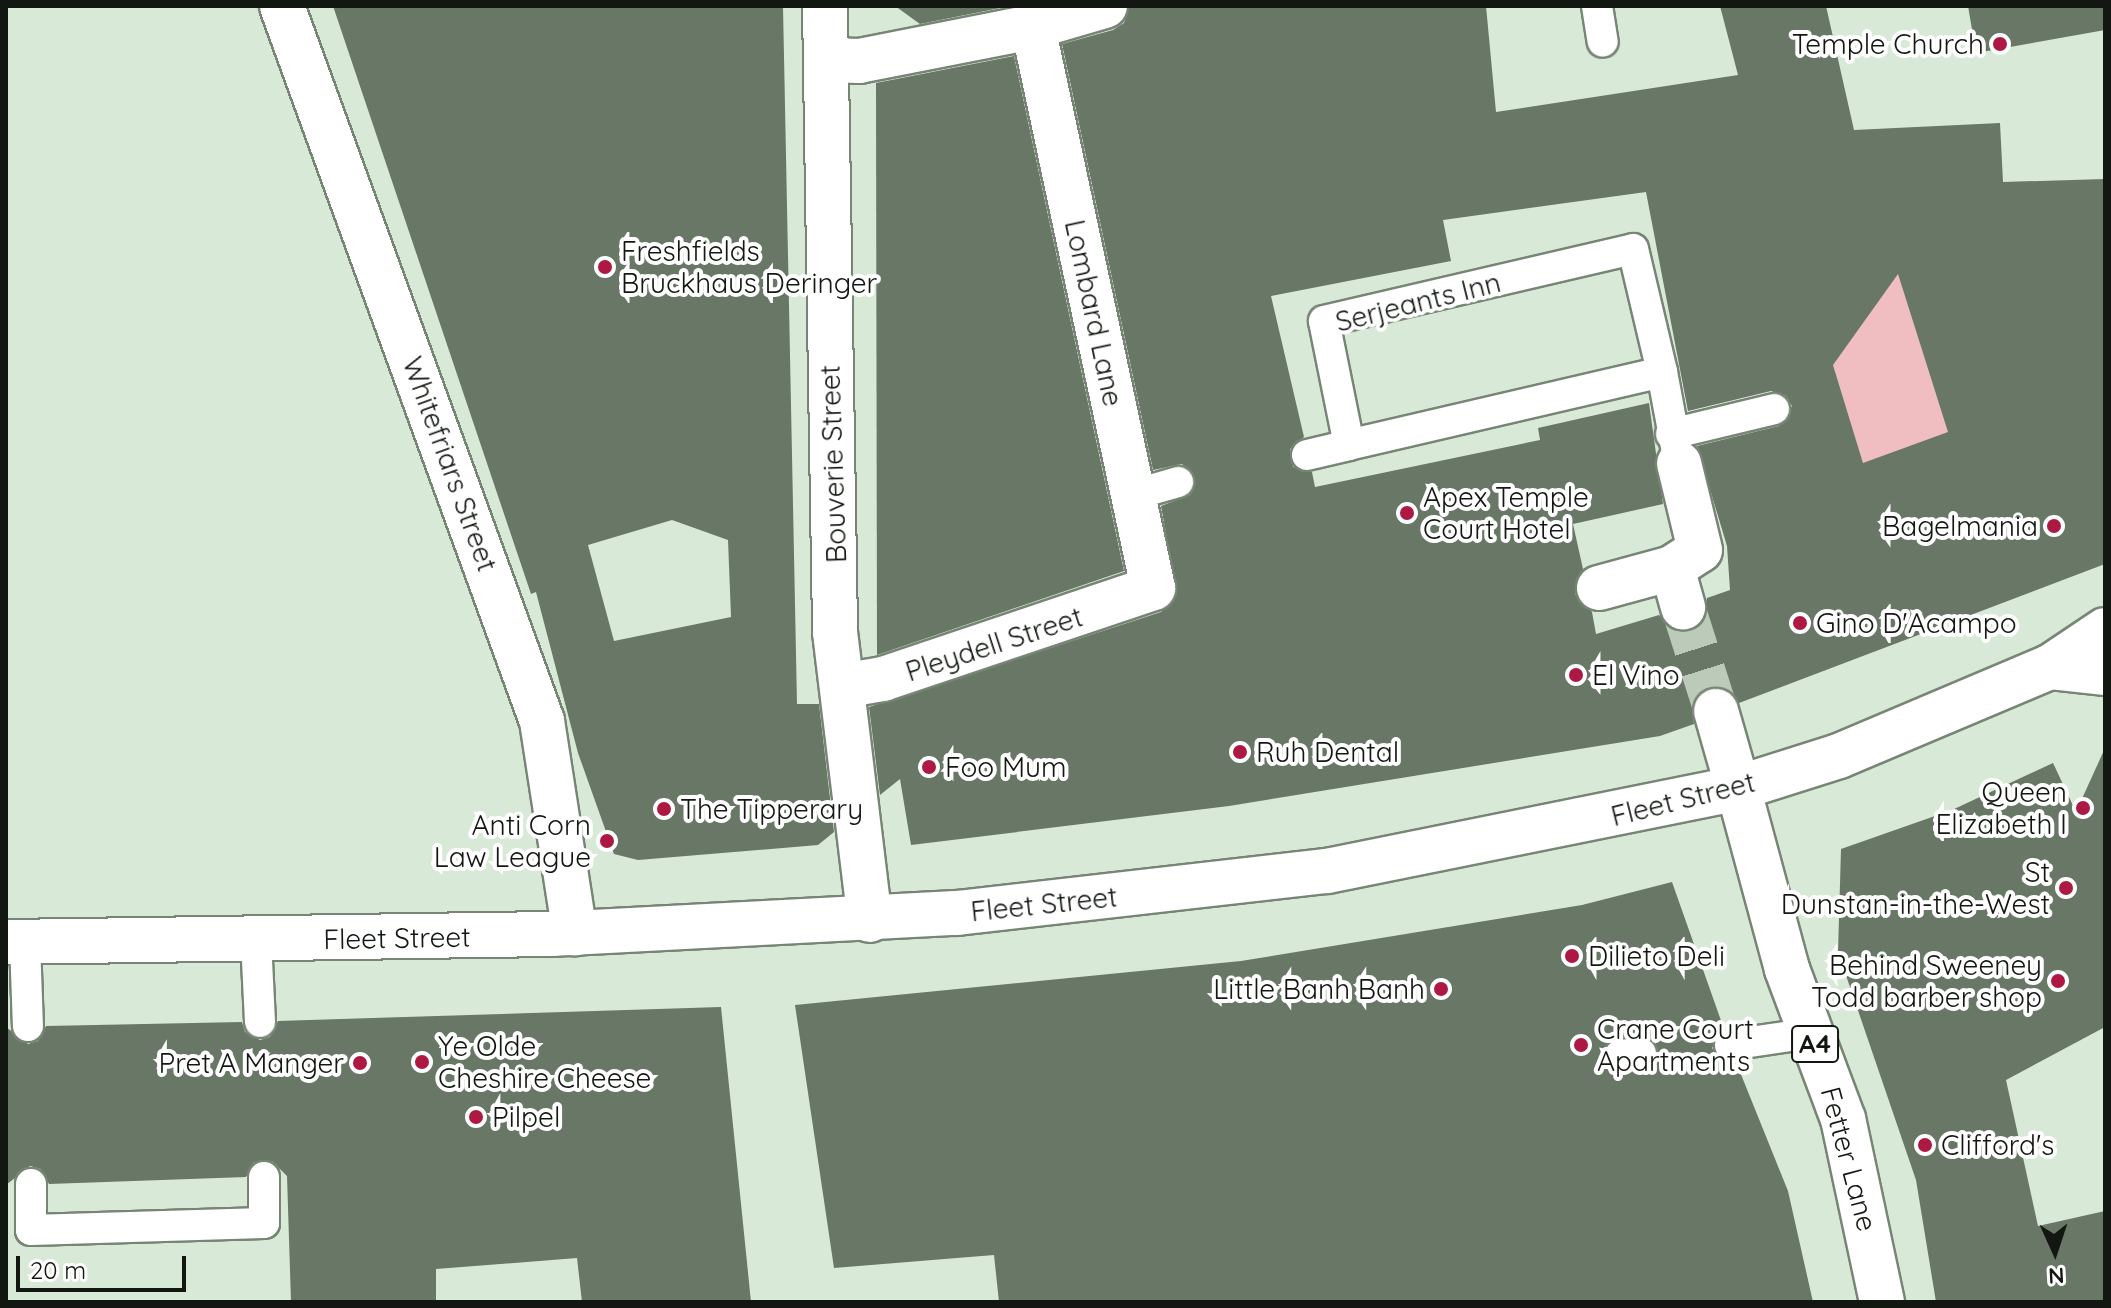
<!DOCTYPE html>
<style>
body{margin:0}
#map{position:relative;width:2111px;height:1308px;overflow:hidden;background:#d9e9d7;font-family:Quicksand,sans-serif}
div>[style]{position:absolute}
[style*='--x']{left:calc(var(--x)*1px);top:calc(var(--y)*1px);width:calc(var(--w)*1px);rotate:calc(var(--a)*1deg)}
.green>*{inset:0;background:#f0bdc1}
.building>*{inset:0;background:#687766}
.street-tunnel>*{height:44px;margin-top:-22px;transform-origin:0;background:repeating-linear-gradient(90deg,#bbcab9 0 44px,transparent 0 66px)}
.roads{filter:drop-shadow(2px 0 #778575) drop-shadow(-2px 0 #778575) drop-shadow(0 2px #778575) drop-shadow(0 -2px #778575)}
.lane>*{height:30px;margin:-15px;padding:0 15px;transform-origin:15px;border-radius:15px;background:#fff}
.street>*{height:44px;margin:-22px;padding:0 22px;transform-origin:22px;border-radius:22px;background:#fff}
.secondary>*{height:44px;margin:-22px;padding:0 22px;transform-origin:22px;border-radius:22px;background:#fff}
.primary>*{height:44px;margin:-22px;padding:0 22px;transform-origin:22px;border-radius:22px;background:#fff}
.dots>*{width:22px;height:22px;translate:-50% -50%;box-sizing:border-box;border:4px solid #fff;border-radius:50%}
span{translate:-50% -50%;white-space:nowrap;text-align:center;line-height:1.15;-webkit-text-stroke:8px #fff;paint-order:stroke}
.shield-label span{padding:2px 6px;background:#fff;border:2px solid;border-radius:6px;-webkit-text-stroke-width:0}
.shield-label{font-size:26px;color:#121711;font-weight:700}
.poi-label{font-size:28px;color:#121711}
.right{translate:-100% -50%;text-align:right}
.left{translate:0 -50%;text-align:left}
.street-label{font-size:28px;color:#121711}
.frame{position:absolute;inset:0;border:8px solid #121711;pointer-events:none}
.north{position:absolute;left:2015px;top:1212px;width:80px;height:80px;-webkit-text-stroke:6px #fff;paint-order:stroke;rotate:177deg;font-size:22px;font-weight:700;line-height:32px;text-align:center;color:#121711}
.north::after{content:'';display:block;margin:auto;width:28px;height:36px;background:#121711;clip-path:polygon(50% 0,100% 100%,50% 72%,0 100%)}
.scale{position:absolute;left:16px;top:1256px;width:170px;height:36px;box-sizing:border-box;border:4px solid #121711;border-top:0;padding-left:10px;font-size:24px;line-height:28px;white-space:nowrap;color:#121711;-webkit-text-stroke:6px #fff;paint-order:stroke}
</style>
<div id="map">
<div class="green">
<div style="clip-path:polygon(1893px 257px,1939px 403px,1961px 445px,1863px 463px,1833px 365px)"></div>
</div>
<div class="building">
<div style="clip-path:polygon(evenodd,333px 6px,783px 6px,797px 704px,819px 704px,834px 832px,818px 845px,638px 860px,614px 854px,578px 753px,536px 592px,531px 594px,333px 6px,672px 520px,728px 540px,731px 617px,614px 641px,588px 545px,672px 520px)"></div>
<div style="clip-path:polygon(895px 6px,1010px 6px,920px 24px)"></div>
<div style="clip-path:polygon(evenodd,1129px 6px,1486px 6px,1496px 112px,1738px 75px,1720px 6px,1826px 6px,1854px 130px,2000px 123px,2003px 182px,2105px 179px,2105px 564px,1739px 703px,1723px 687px,1708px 687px,1692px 704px,1694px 724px,1660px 736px,1229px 806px,911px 845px,900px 779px,880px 795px,869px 707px,1161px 612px,1177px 594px,1161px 506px,1190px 495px,1195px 478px,1182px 464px,1153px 470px,1062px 44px,1113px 30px,1124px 23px,1129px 6px,1646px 192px,1688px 411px,1771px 391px,1786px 396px,1792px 406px,1779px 426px,1697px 446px,1727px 546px,1730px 590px,1707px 598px,1700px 625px,1678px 631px,1659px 615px,1596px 634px,1592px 612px,1575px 594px,1583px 569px,1573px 524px,1663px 504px,1649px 403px,1538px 428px,1540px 440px,1315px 487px,1312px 472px,1293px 467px,1290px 449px,1304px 437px,1271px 296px,1451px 261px,1443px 220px,1646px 192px,1129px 6px,1898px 274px,1948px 432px,1863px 463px,1833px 365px,1898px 274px)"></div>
<div style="clip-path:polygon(1968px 6px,2105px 6px,2105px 30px,1976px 53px)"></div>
<div style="clip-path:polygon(1014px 56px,1124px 571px,877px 655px,876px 83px)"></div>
<div style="clip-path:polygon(2105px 748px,2105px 1027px,2006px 1080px,2038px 1226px,2105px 1211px,2105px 1302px,1936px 1302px,1916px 1180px,1838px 952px,1841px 849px,1952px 810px,2053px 763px,2076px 812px)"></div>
<div style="clip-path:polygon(evenodd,1672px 882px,1724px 1029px,1712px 1048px,1723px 1061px,1736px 1062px,1788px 1191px,1813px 1302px,999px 1302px,994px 1255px,834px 1268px,795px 1005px,1241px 961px,1582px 905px,1672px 882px,1640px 1035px,1656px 1043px,1652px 1067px,1622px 1073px,1606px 1066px,1602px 1056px,1609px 1041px,1640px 1035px)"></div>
<div style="clip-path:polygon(721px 1007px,751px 1302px,582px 1302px,577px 1258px,436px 1269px,436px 1302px,291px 1302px,287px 1176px,272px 1161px,254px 1162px,246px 1177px,49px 1184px,41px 1169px,30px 1166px,6px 1185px,6px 1027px,28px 1044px,38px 1041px,46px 1026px,242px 1022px,245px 1032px,260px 1040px,270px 1037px,278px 1021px)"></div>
</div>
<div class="street-tunnel">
<div style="--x:1683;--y:607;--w:109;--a:72.4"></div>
</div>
<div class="roads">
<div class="lane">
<div style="--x:1597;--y:6;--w:36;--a:81"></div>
<div style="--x:1662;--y:372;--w:321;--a:166.9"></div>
<div style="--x:1349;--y:445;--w:126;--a:-101.4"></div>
<div style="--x:1324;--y:321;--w:317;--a:-13.1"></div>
<div style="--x:1633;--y:249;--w:126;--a:76.7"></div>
<div style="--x:1662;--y:372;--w:93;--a:79.4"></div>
<div style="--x:1671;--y:434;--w:106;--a:-13.6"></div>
<div style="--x:1307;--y:455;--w:43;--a:-13.4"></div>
<div style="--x:1133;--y:495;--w:47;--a:-16.1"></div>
<div style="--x:256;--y:940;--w:82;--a:87.2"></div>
<div style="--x:25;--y:942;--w:84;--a:88"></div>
<div style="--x:1730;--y:1045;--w:82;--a:-8.4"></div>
<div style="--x:1620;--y:1055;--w:21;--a:-5"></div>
<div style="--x:31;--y:1184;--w:46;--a:90"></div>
<div style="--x:31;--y:1230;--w:233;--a:-1.7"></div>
<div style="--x:264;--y:1223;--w:46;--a:-90"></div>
</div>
<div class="street">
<div style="--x:282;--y:6;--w:761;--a:70.02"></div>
<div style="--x:542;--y:721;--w:215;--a:81.2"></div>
<div style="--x:825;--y:6;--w:626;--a:89.08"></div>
<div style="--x:835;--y:632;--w:290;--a:83.1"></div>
<div style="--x:828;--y:60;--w:31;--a:2"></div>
<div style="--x:859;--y:61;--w:177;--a:-11.1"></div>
<div style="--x:1033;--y:27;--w:75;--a:-16.3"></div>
<div style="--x:1672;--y:568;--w:41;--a:74.2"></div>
<div style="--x:1599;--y:588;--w:76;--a:-15.3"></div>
<div style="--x:1672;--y:568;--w:33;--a:-33"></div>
<div style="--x:1700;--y:550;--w:89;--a:-103.6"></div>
<div style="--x:842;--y:686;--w:42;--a:-9.7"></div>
<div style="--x:883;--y:679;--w:285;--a:-18.6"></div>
<div style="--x:1153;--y:588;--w:574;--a:-102.07"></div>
<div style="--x:1716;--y:711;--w:80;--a:74.1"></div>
</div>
<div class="secondary">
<div style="--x:6;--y:942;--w:547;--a:-0.84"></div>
<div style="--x:553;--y:934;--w:405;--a:-3"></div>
<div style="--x:957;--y:913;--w:372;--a:-6.5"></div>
<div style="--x:1327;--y:871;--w:419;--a:-11.4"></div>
</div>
<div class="primary">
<div style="--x:2050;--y:667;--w:55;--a:6.2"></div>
<div style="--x:1882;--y:1302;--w:187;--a:-102"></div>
<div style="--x:1843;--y:1119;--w:160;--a:-110.5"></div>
<div style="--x:1787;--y:969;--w:188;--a:-105.1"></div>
<div style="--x:1738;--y:788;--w:106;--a:-17.6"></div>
<div style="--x:1839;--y:756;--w:229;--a:-22.9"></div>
<div style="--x:2050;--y:667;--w:66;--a:-33.9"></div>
</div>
</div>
<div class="dots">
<div style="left:2000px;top:44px;background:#ad1942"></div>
<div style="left:605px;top:267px;background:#ad1942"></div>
<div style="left:1407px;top:513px;background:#ad1942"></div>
<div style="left:2054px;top:526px;background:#ad1942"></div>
<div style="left:1800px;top:623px;background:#ad1942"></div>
<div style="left:1576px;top:675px;background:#ad1942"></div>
<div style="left:1240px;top:752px;background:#ad1942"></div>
<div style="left:929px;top:767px;background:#ad1942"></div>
<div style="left:2083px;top:808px;background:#ad1942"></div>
<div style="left:664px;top:809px;background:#ad1942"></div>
<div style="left:607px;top:841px;background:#ad1942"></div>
<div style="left:2066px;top:888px;background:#ad1942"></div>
<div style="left:1572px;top:956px;background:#ad1942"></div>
<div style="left:2058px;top:981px;background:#ad1942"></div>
<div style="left:1441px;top:989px;background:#ad1942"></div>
<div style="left:1581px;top:1045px;background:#ad1942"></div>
<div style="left:422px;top:1062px;background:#ad1942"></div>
<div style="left:360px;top:1063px;background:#ad1942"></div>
<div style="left:476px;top:1117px;background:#ad1942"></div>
<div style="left:1925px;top:1145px;background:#ad1942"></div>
</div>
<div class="shield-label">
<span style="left:1815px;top:1044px">A4</span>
</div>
<div class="poi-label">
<span class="right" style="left:1984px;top:44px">Temple Church</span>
<span class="left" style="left:621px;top:267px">Freshfields<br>Bruckhaus Deringer</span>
<span class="left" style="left:1423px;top:513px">Apex Temple<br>Court Hotel</span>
<span class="right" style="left:2038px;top:526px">Bagelmania</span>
<span class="left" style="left:1816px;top:623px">Gino D'Acampo</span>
<span class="left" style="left:1592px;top:675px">El Vino</span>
<span class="left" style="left:1256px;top:752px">Ruh Dental</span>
<span class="left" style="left:945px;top:767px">Foo Mum</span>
<span class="right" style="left:2067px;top:808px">Queen<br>Elizabeth I</span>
<span class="left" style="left:680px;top:809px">The Tipperary</span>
<span class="right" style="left:591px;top:841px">Anti Corn<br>Law League</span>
<span class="right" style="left:2050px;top:888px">St<br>Dunstan-in-the-West</span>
<span class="left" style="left:1588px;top:956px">Dilieto Deli</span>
<span class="right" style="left:2042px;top:981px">Behind Sweeney<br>Todd barber shop</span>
<span class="right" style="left:1425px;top:989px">Little Banh Banh</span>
<span class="left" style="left:1597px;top:1045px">Crane Court<br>Apartments</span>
<span class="left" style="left:438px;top:1062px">Ye Olde<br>Cheshire Cheese</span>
<span class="right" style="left:344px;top:1063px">Pret A Manger</span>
<span class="left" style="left:492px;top:1117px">Pilpel</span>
<span class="left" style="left:1941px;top:1145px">Clifford's</span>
</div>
<div class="street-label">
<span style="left:1418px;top:302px;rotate:-14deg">Serjeants Inn</span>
<span style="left:1094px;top:313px;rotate:78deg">Lombard Lane</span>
<span style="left:450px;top:464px;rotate:70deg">Whitefriars Street</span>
<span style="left:833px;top:464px;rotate:-92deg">Bouverie Street</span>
<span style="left:994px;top:644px;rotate:-18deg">Pleydell Street</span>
<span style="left:1683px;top:799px;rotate:-14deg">Fleet Street</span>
<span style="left:1044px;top:904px;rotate:-6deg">Fleet Street</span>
<span style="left:397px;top:938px;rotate:-1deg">Fleet Street</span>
<span style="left:1849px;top:1159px;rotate:75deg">Fetter Lane</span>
</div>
<div class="frame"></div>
<div class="north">N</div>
<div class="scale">20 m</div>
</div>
